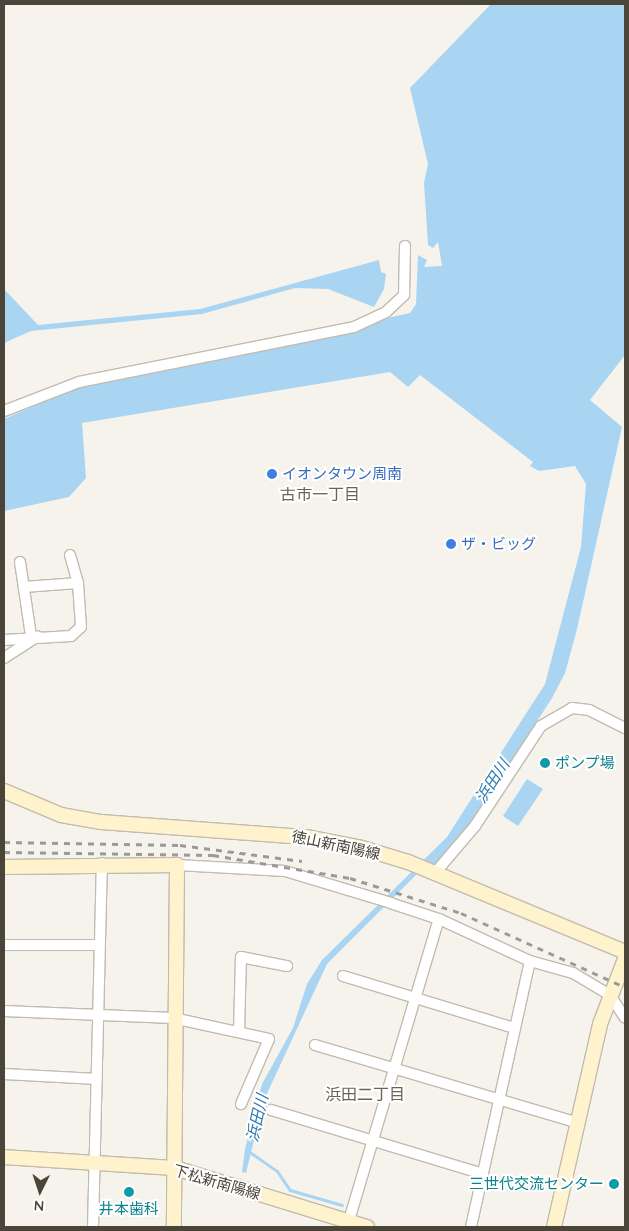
<!DOCTYPE html>
<meta charset="utf-8">
<style>
body{margin:0}
#map{position:relative;width:629px;height:1231px;overflow:hidden;background:#f6f3ec;font-family:Quicksand,"Noto Sans JP",sans-serif}
div>[style]{position:absolute}
[style*='--x']{left:calc(var(--x)*1px);top:calc(var(--y)*1px);width:calc(var(--w)*1px);rotate:calc(var(--a)*1deg)}
.water>*{inset:0;background:#a9d4f2}
.stream>*{height:3px;margin:-1.5px;padding:0 1.5px;transform-origin:1.5px;border-radius:1.5px;background:#a9d4f2}
.roads{filter:drop-shadow(1px 0 #c2bbae) drop-shadow(-1px 0 #c2bbae) drop-shadow(0 1px #c2bbae) drop-shadow(0 -1px #c2bbae)}
.street>*{height:10px;margin:-5px;padding:0 5px;transform-origin:5px;border-radius:5px;background:#fff}
.secondary>*{height:14px;margin:-7px;padding:0 7px;transform-origin:7px;border-radius:7px;background:#fff3cd}
.rail>*{height:3px;margin-top:-1.5px;transform-origin:0;background:repeating-linear-gradient(90deg,#9a9a9a 0 6px,transparent 0 12px)}
.dots>*{width:14px;height:14px;translate:-50% -50%;box-sizing:border-box;border:2px solid #fff;border-radius:50%}
span{translate:-50% -50%;white-space:nowrap;text-align:center;line-height:1.15;-webkit-text-stroke:4px #fff;paint-order:stroke}
.shop-label{font-size:15px;color:#366cbe}
.left{translate:0 -50%;text-align:left}
.culture-label{font-size:15px;color:#0d838f}
.right{translate:-100% -50%;text-align:right}
.street-label{font-size:15px;color:#4b4439}
.neighbourhood-label{font-size:16px;color:#6e6250}
.water-label{font-size:16px;color:#2e7ab2;font-style:italic}
.frame{position:absolute;inset:0;border:5px solid #4b4439;pointer-events:none}
.north{position:absolute;left:15px;top:1166px;width:50px;height:50px;-webkit-text-stroke:4px #fff;paint-order:stroke;rotate:184deg;font-size:14px;font-weight:700;line-height:20px;text-align:center;color:#4b4439}
.north::after{content:'';display:block;margin:auto;width:18px;height:22px;background:#4b4439;clip-path:polygon(50% 0,100% 100%,50% 72%,0 100%)}
</style>
<div id="map">
<div class="water">
<div style="clip-path:polygon(491px 4px,625px 4px,625px 355px,590px 400px,622px 427px,577px 629px,565px 673px,552px 698px,471px 824px,438px 862px,417px 874px,327px 964px,264px 1100px,246px 1173px,242px 1172px,245px 1149px,262px 1084px,293px 1028px,307px 984px,322px 960px,447px 837px,545px 684px,581px 547px,586px 484px,575px 466px,539px 471px,530px 466px,533px 462px,420px 375px,408px 387px,390px 372px,82px 423px,86px 478px,69px 497px,4px 511px,4px 419px,80px 386px,410px 313px,416px 304px,418px 255px,427px 260px,424px 267px,442px 266px,438px 242px,433px 248px,428px 245px,424px 183px,428px 164px,410px 88px)"></div>
<div style="clip-path:polygon(379px 260px,381px 272px,386px 274px,384px 289px,374px 307px,328px 289px,295px 288px,202px 314px,31px 331px,4px 343px,4px 289px,38px 325px,200px 309px)"></div>
<div style="clip-path:polygon(527px 779px,543px 789px,518px 826px,503px 816px)"></div>
</div>
<div class="stream">
<div style="--x:251;--y:1153;--w:32;--a:35"></div>
<div style="--x:277;--y:1171;--w:23;--a:56"></div>
<div style="--x:290;--y:1190;--w:54;--a:16.1"></div>
</div>
<div class="roads">
<div class="street">
<div style="--x:4;--y:411;--w:80;--a:-21.1"></div>
<div style="--x:79;--y:382;--w:280;--a:-11.3"></div>
<div style="--x:354;--y:327;--w:35;--a:-25"></div>
<div style="--x:386;--y:312;--w:25;--a:-43"></div>
<div style="--x:404;--y:295;--w:49;--a:-88.8"></div>
<div style="--x:20;--y:562;--w:75;--a:81.5"></div>
<div style="--x:24;--y:587;--w:54;--a:-4.2"></div>
<div style="--x:4;--y:640;--w:67;--a:-3.4"></div>
<div style="--x:71;--y:636;--w:13;--a:-42"></div>
<div style="--x:81;--y:627;--w:44;--a:-93.9"></div>
<div style="--x:78;--y:583;--w:29;--a:-106"></div>
<div style="--x:4;--y:658;--w:40;--a:-32.9"></div>
<div style="--x:177;--y:865;--w:108;--a:3.2"></div>
<div style="--x:285;--y:871;--w:111;--a:16.8"></div>
<div style="--x:435;--y:873;--w:62;--a:-49.6"></div>
<div style="--x:475;--y:826;--w:120;--a:-56.6"></div>
<div style="--x:541;--y:726;--w:36;--a:-30"></div>
<div style="--x:572;--y:708;--w:17;--a:7"></div>
<div style="--x:589;--y:710;--w:40;--a:26.6"></div>
<div style="--x:390;--y:903;--w:52;--a:18.1"></div>
<div style="--x:439;--y:919;--w:100;--a:24.8"></div>
<div style="--x:530;--y:961;--w:45;--a:15.6"></div>
<div style="--x:573;--y:973;--w:43;--a:30.7"></div>
<div style="--x:610;--y:995;--w:27;--a:57"></div>
<div style="--x:4;--y:945;--w:93;--a:0"></div>
<div style="--x:343;--y:976;--w:179;--a:16.9"></div>
<div style="--x:4;--y:1011;--w:169;--a:2.4"></div>
<div style="--x:173;--y:1018;--w:98;--a:12.3"></div>
<div style="--x:269;--y:1039;--w:71;--a:113.3"></div>
<div style="--x:239;--y:1032;--w:75;--a:-88.5"></div>
<div style="--x:241;--y:957;--w:47;--a:11.1"></div>
<div style="--x:315;--y:1045;--w:274;--a:16.5"></div>
<div style="--x:4;--y:1074;--w:93;--a:3.1"></div>
<div style="--x:271;--y:1110;--w:221;--a:16.8"></div>
<div style="--x:93;--y:1227;--w:364;--a:-88.6"></div>
<div style="--x:347;--y:1227;--w:321;--a:-73.4"></div>
<div style="--x:471;--y:1227;--w:272;--a:-77.5"></div>
</div>
<div class="secondary">
<div style="--x:4;--y:791;--w:62;--a:22.8"></div>
<div style="--x:61;--y:815;--w:41;--a:9.9"></div>
<div style="--x:101;--y:822;--w:207;--a:4.2"></div>
<div style="--x:307;--y:837;--w:56;--a:11.3"></div>
<div style="--x:362;--y:848;--w:48;--a:16.9"></div>
<div style="--x:408;--y:862;--w:235;--a:22.5"></div>
<div style="--x:4;--y:867;--w:173;--a:-0.7"></div>
<div style="--x:177;--y:865;--w:362;--a:90.5"></div>
<div style="--x:4;--y:1157;--w:171;--a:3.7"></div>
<div style="--x:175;--y:1168;--w:201;--a:17.1"></div>
<div style="--x:554;--y:1227;--w:208;--a:-77.2"></div>
<div style="--x:600;--y:1024;--w:70;--a:-69"></div>
</div>
</div>
<div class="rail">
<div style="--x:4;--y:842;--w:176;--a:1"></div>
<div style="--x:180;--y:845;--w:123;--a:7.5"></div>
<div style="--x:4;--y:852;--w:209;--a:0.8"></div>
<div style="--x:213;--y:855;--w:139;--a:9.5"></div>
<div style="--x:350;--y:878;--w:116;--a:17.5"></div>
<div style="--x:461;--y:913;--w:180;--a:24.3"></div>
</div>
<div class="dots">
<div style="left:272px;top:474px;background:#3f7fe0"></div>
<div style="left:451px;top:544px;background:#3f7fe0"></div>
<div style="left:545px;top:763px;background:#0f9aa8"></div>
<div style="left:614px;top:1184px;background:#0f9aa8"></div>
<div style="left:129px;top:1192px;background:#0f9aa8"></div>
</div>
<div class="shop-label">
<span class="left" style="left:282px;top:474px">イオンタウン周南</span>
<span class="left" style="left:461px;top:544px">ザ・ビッグ</span>
</div>
<div class="culture-label">
<span class="left" style="left:555px;top:763px">ポンプ場</span>
<span class="right" style="left:604px;top:1184px">三世代交流センター</span>
<span style="left:129px;top:1209px">井本歯科</span>
</div>
<div class="street-label">
<span style="left:336px;top:845px;rotate:12deg">徳山新南陽線</span>
<span style="left:217px;top:1182px;rotate:16deg">下松新南陽線</span>
</div>
<div class="neighbourhood-label">
<span style="left:320px;top:494px">古市一丁目</span>
<span style="left:365px;top:1094px">浜田二丁目</span>
</div>
<div class="water-label">
<span style="left:492px;top:781px;rotate:-57deg">浜田川</span>
<span style="left:257px;top:1118px;rotate:-77deg">浜田川</span>
</div>
<div class="frame"></div>
<div class="north">N</div>
</div>
